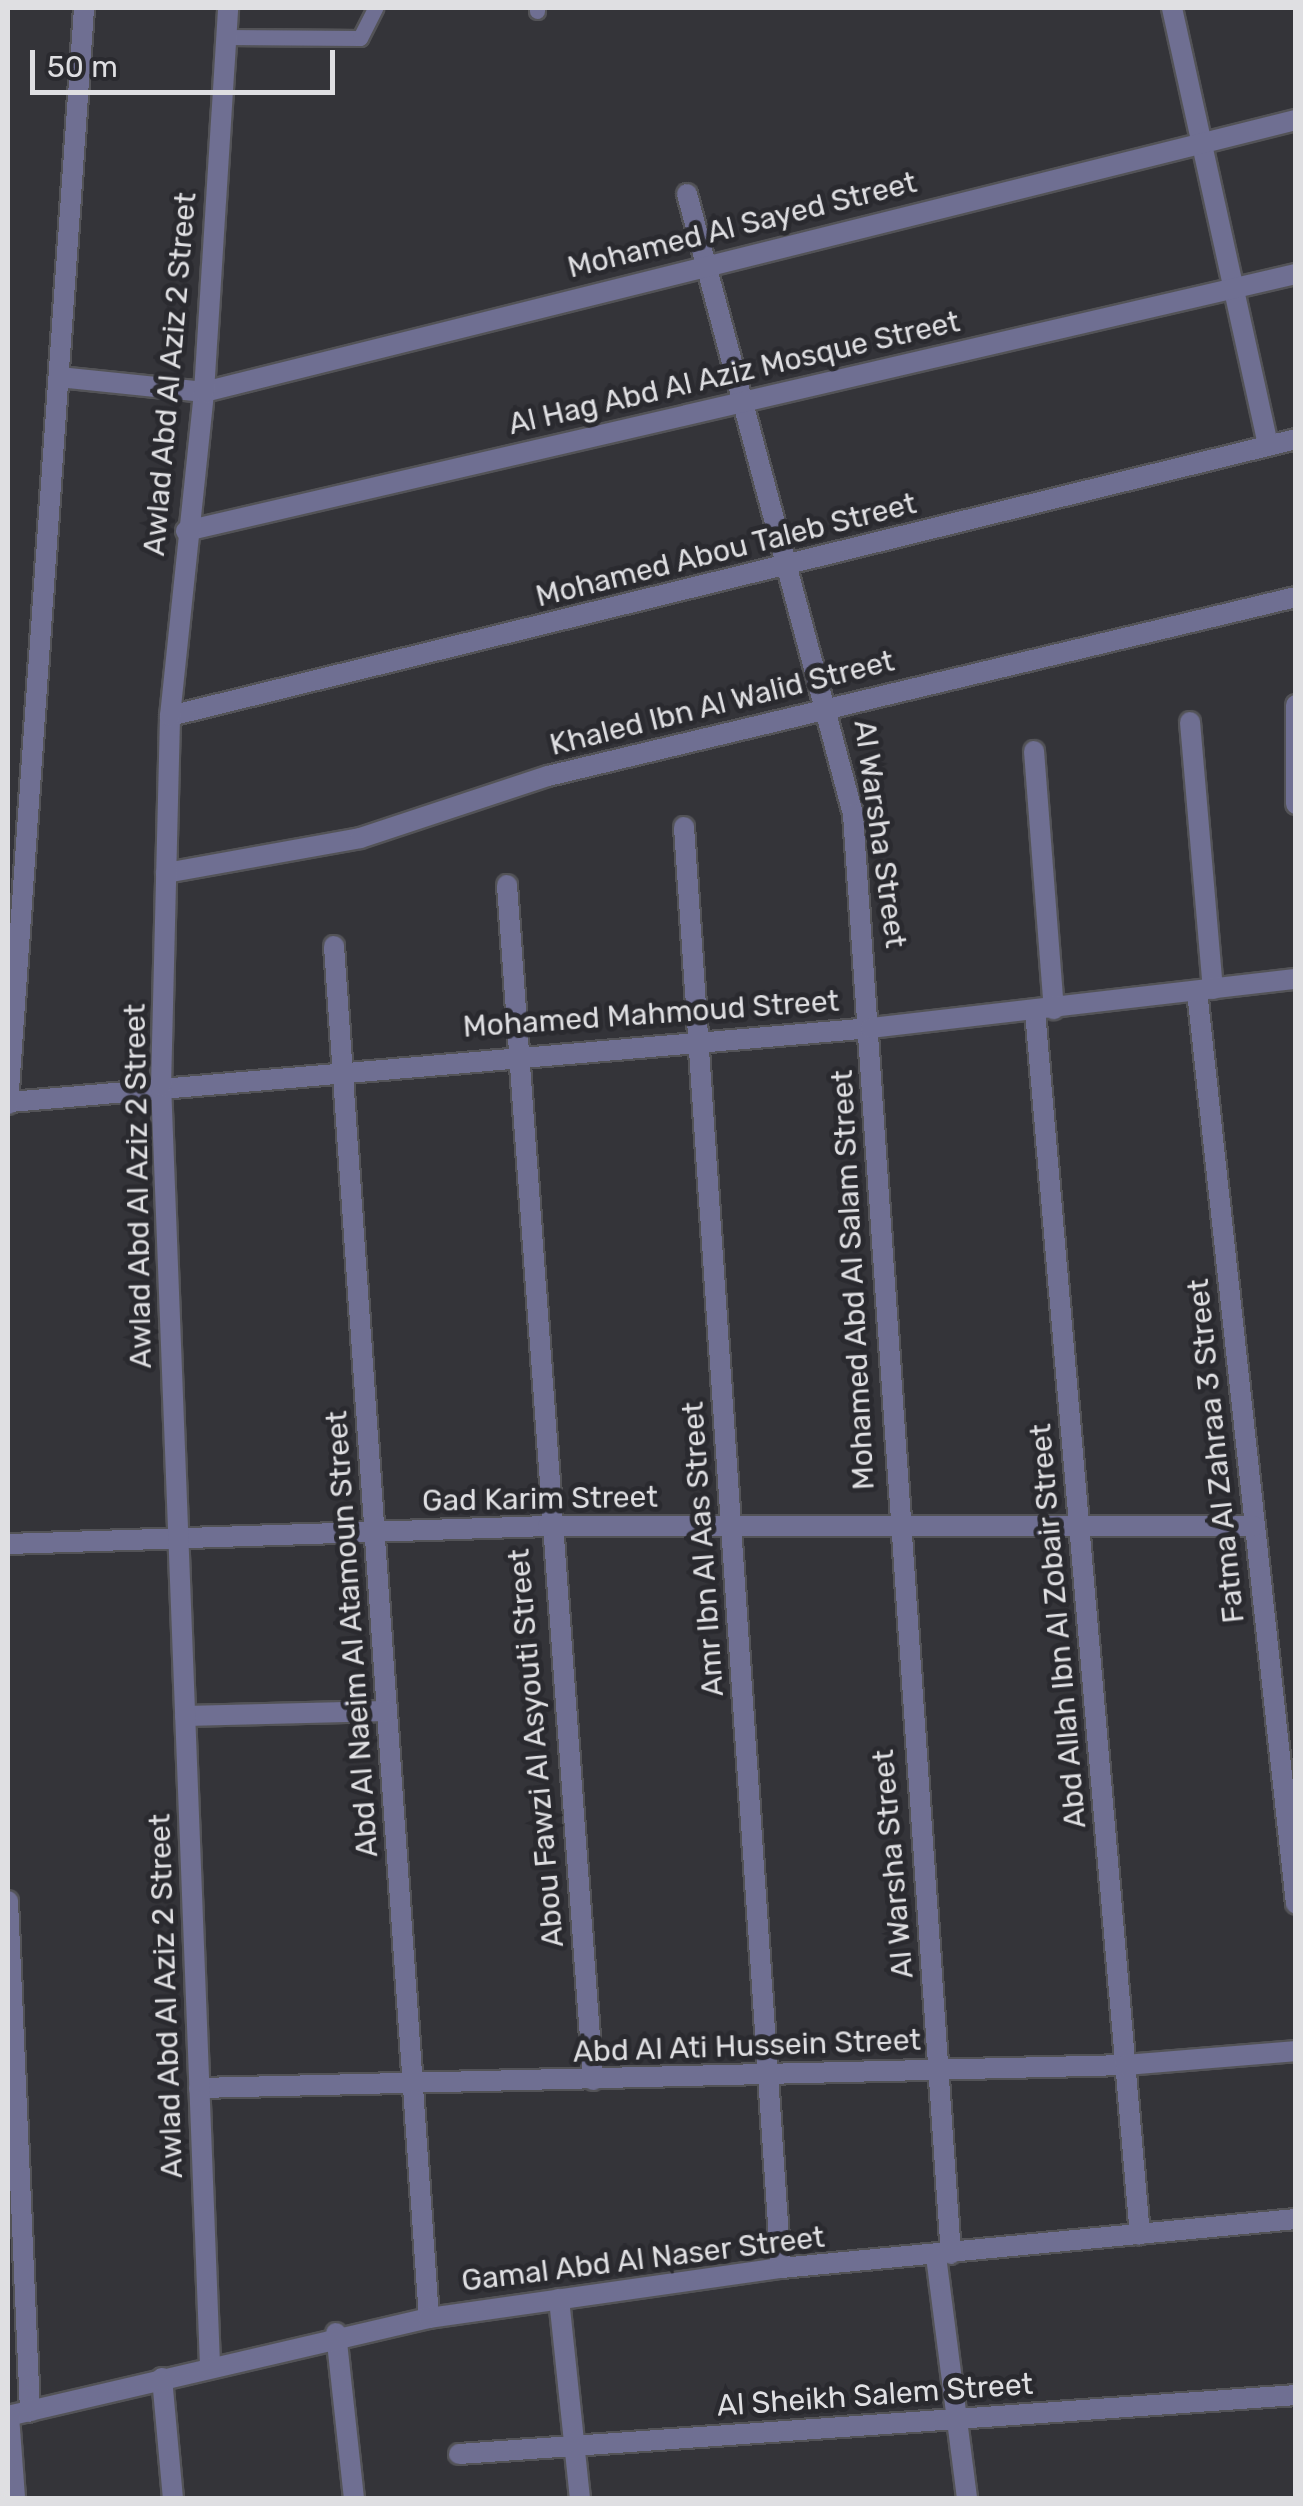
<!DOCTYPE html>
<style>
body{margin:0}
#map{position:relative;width:1303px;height:2506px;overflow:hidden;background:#343439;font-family:Rubik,sans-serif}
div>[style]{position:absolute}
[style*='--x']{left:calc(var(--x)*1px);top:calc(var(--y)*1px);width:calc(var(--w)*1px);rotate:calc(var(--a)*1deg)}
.roads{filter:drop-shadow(2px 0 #535357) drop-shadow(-2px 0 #535357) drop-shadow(0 2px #535357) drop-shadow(0 -2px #535357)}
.lane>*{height:15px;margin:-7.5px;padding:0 7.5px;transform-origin:7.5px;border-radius:7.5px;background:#6f6f92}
.street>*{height:20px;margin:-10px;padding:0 10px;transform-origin:10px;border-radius:10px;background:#6f6f92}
span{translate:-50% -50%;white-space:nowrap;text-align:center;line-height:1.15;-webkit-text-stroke:10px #2a2a2f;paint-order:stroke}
.street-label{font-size:30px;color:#dfdfe2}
.frame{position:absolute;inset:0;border:10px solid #dfdfe2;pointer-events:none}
.scale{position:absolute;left:30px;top:50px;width:305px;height:45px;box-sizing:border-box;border:5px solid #dfdfe2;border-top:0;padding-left:12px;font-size:30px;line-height:35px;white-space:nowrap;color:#dfdfe2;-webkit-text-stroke:8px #2a2a2f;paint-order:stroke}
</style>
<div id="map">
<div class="roads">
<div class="lane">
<div style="--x:537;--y:8;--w:3;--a:90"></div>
<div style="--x:226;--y:37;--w:134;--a:0.4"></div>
<div style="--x:360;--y:38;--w:34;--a:-63"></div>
</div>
<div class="street">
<div style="--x:1172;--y:8;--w:448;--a:77.6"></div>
<div style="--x:687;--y:194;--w:642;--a:75.01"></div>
<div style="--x:853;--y:814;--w:1443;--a:86.11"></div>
<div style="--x:59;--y:377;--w:146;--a:5.9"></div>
<div style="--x:204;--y:392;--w:1125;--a:-13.99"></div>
<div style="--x:186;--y:531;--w:1139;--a:-13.04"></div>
<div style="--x:1296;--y:705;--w:99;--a:90"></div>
<div style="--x:170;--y:716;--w:1160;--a:-13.82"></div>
<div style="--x:1190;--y:722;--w:268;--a:85.1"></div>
<div style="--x:1034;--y:751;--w:259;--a:85.6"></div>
<div style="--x:684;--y:827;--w:1444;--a:86.15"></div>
<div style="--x:166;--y:873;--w:197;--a:-10.2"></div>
<div style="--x:360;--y:838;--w:198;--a:-18.3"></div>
<div style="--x:548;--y:776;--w:769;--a:-13.46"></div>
<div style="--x:507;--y:885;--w:1198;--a:85.88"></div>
<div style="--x:334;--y:946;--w:1375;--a:86.04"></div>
<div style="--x:1197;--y:991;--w:918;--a:83.81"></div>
<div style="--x:1035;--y:1011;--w:1228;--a:85.1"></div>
<div style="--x:10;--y:1102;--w:864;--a:-4.91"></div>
<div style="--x:871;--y:1028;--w:428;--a:-6.6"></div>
<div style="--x:8;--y:1104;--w:1099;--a:-86.03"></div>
<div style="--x:8;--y:1544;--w:540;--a:-1.91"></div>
<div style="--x:548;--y:1526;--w:706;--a:0"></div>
<div style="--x:185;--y:1716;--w:202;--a:-1.4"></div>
<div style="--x:8;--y:1901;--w:511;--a:87.53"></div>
<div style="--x:199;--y:2088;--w:927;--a:-1.42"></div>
<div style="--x:1126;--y:2065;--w:171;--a:-4.7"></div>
<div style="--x:936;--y:2256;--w:244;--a:82.7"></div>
<div style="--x:559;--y:2299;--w:200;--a:84"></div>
<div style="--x:336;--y:2333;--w:166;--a:83.8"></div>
<div style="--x:210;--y:2365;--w:1280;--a:-92.19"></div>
<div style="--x:161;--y:1086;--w:370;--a:-88.6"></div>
<div style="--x:170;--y:716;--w:326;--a:-84"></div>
<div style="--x:204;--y:392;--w:385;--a:-86.4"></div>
<div style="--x:162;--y:2378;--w:121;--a:84.8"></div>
<div style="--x:8;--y:2416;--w:432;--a:-13.1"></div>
<div style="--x:429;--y:2318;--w:356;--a:-8.1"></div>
<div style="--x:781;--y:2268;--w:517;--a:-5.44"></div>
<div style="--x:9;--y:2416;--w:82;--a:85.8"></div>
<div style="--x:459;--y:2454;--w:839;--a:-4.03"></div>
</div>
</div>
<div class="street-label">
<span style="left:742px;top:225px;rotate:-14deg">Mohamed Al Sayed Street</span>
<span style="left:734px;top:373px;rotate:-13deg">Al Hag Abd Al Aziz Mosque Street</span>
<span style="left:170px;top:374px;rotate:-85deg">Awlad Abd Al Aziz 2 Street</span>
<span style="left:726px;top:550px;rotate:-14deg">Mohamed Abou Taleb Street</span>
<span style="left:722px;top:703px;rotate:-14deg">Khaled Ibn Al Walid Street</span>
<span style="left:880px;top:834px;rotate:82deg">Al Warsha Street</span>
<span style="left:651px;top:1014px;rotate:-4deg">Mohamed Mahmoud Street</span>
<span style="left:138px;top:1186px;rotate:-91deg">Awlad Abd Al Aziz 2 Street</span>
<span style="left:853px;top:1280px;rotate:-93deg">Mohamed Abd Al Salam Street</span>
<span style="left:1216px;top:1451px;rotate:-96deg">Fatma Al Zahraa 3 Street</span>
<span style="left:540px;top:1499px;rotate:-1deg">Gad Karim Street</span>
<span style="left:703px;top:1549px;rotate:-94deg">Amr Ibn Al Aas Street</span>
<span style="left:1058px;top:1626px;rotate:-95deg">Abd Allah Ibn Al Zobair Street</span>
<span style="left:352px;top:1634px;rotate:-94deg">Abd Al Naeim Al Atamoun Street</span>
<span style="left:536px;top:1748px;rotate:-95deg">Abou Fawzi Al Asyouti Street</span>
<span style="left:893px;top:1864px;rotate:-95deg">Al Warsha Street</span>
<span style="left:166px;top:1996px;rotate:-92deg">Awlad Abd Al Aziz 2 Street</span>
<span style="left:747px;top:2046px;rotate:-2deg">Abd Al Ati Hussein Street</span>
<span style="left:643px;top:2259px;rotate:-7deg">Gamal Abd Al Naser Street</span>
<span style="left:875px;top:2395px;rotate:-4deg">Al Sheikh Salem Street</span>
</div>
<div class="frame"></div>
<div class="scale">50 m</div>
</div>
